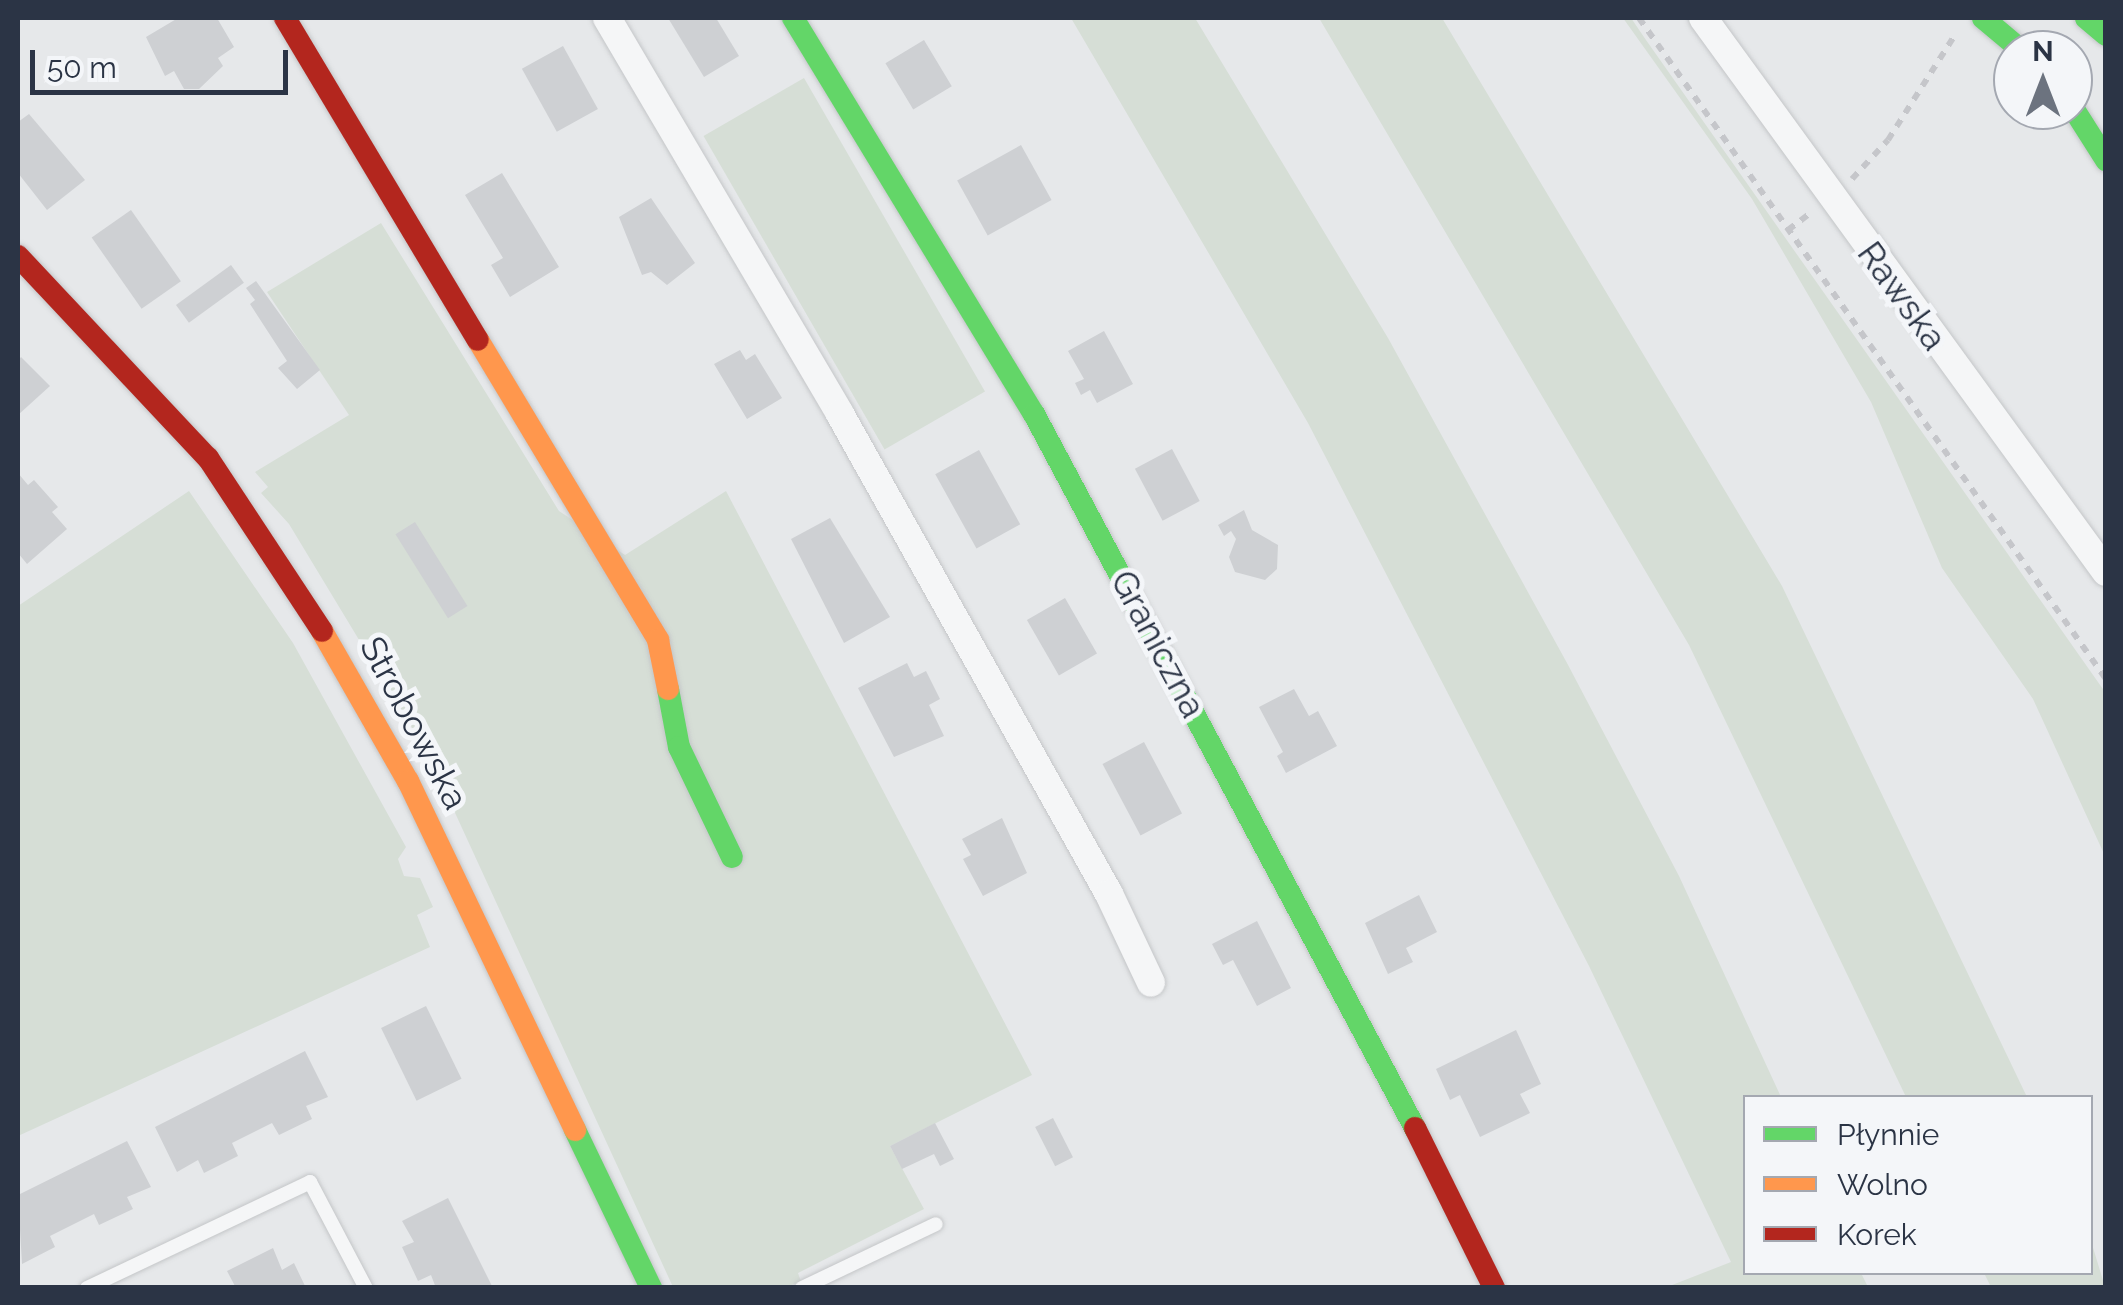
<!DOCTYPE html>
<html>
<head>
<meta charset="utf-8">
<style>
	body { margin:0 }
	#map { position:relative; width:2123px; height:1305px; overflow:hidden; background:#e6e8ea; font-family:Raleway,sans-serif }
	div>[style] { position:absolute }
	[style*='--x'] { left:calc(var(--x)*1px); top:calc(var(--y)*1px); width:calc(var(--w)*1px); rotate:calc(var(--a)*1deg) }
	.green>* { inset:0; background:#d6ded6; transform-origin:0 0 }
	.building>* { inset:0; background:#ced0d3; transform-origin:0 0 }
	.path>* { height:6px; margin-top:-3px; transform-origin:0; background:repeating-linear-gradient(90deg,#c5c6ca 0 8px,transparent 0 16px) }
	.roads { filter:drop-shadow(0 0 2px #c4c6c8) drop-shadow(0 0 2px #c4c6c8) }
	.lane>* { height:14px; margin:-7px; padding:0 7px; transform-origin:7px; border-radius:7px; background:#f5f6f7 }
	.street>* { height:28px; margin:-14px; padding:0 14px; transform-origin:14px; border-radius:14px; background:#f5f6f7 }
	.fast>* { height:22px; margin:-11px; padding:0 11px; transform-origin:11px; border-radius:11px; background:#63d668 }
	.slow>* { height:22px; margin:-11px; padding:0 11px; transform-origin:11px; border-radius:11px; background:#ff974d }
	.jam>* { height:22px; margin:-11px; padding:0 11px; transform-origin:11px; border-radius:11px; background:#b3261e }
	span { translate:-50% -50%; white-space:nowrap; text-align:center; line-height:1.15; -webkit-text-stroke:10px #f4f6f9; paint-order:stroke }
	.street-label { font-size:35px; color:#2b3445 }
	.frame { position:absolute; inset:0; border:20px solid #2b3445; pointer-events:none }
	.legend { position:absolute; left:1743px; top:1095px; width:350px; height:180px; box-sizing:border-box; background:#f4f6f9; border:2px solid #a4a8b1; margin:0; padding:12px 18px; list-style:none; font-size:30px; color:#2b3445 }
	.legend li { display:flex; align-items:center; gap:20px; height:50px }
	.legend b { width:50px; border:2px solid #a4a8b1 }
	.north { position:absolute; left:1993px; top:30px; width:100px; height:100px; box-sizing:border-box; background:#f4f6f9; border:2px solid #a4a8b1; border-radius:50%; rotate:0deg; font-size:28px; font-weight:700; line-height:40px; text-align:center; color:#2b3445 }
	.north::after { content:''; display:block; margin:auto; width:35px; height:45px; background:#6c737f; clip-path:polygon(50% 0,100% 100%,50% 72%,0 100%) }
	.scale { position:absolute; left:30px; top:50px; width:258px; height:45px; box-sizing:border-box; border:5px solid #2b3445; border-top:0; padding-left:12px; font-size:30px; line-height:35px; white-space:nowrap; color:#2b3445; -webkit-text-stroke:8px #f4f6f9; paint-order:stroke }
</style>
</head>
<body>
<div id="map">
	<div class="green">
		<i style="clip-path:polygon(1071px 18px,1195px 18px,1388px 338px,1567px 663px,1679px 876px,1781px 1097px,1746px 1098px,1746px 1272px,1861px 1273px,1868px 1287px,1667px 1287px,1731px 1262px,1589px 966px,1308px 423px)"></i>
		<i style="clip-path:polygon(1319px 18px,1442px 18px,1782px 586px,2027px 1097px,1906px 1097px,1689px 645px)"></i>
		<i style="clip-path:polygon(1623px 18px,1631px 18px,1646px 40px,2105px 692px,2105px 856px,2033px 699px,1942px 568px,1871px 402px,1752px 199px)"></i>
		<i style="left:804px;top:78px;width:362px;height:116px;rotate:60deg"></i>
		<i style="clip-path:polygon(381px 223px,559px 511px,625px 555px,726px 491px,1032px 1075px,890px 1146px,924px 1209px,798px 1273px,801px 1282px,785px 1287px,673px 1287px,428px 754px,289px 524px,261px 493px,268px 487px,255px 472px,349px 415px,267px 292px)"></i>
		<i style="clip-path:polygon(189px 491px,293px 643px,406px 847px,398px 859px,404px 876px,420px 878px,433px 907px,417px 915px,430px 947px,18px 1136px,18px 606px)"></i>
		<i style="clip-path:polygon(2091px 1241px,2105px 1287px,1991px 1287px,1984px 1273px,2090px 1272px)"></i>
	</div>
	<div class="building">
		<i style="clip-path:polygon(178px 18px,217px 18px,234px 47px,218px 58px,223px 66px,199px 89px,184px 89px,174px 71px,165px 76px,146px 37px)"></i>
		<i style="clip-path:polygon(668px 18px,716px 18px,739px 56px,704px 77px)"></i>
		<i style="left:924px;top:40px;width:54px;height:45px;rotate:59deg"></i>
		<i style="left:563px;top:46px;width:72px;height:47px;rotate:61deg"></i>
		<i style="clip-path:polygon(29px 114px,85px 180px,47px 210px,18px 173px,18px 122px)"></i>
		<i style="left:1021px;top:145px;width:63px;height:73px;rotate:61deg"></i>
		<i style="clip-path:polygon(502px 173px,559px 267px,510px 297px,491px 265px,503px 258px,465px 195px)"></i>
		<i style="clip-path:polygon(651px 198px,695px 263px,667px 285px,651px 272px,642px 275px,619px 217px)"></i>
		<i style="left:131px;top:210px;width:87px;height:48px;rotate:55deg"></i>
		<i style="left:231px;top:265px;width:22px;height:68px;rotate:54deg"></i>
		<i style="clip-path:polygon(256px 281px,320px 370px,297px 389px,278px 368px,287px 361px,250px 304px,255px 300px,246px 288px)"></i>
		<i style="clip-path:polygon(1104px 331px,1133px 384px,1097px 403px,1090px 390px,1081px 395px,1075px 383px,1084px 379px,1068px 351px)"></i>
		<i style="clip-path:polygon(740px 350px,746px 360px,755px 354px,782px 398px,747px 419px,714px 364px)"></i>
		<i style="clip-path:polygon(21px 357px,50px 386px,18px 415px,18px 361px)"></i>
		<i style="left:1172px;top:449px;width:59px;height:42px;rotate:62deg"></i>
		<i style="left:979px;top:450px;width:85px;height:50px;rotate:61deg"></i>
		<i style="clip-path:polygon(18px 473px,28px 485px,34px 480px,58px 507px,52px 512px,67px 529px,27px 564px,18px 553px)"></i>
		<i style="clip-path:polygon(1244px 510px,1252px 530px,1278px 545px,1277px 569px,1265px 580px,1235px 572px,1229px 557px,1236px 539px,1231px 531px,1224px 536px,1218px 525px)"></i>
		<i style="clip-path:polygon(830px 518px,890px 617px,844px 643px,791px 539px)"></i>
		<i style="left:415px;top:522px;width:99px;height:23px;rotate:58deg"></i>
		<i style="left:1065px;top:598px;width:64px;height:44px;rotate:60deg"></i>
		<i style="clip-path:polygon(907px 663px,914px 677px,926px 671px,940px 699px,929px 705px,944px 736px,894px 757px,858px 688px)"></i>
		<i style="clip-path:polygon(1294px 689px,1309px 716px,1318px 711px,1337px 746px,1286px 773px,1277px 756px,1283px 752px,1259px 707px)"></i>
		<i style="left:1144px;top:742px;width:81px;height:47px;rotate:62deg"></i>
		<i style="clip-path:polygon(1002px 818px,1027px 873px,983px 896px,963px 859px,971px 855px,962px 839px)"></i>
		<i style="clip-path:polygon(1419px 895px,1437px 932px,1406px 948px,1413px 962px,1388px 974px,1365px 923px)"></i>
		<i style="clip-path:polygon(1257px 921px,1291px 988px,1257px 1006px,1233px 960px,1223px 965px,1212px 944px)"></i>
		<i style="left:426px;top:1006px;width:81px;height:50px;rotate:64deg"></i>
		<i style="clip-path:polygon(1516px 1030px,1541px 1084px,1520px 1094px,1530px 1113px,1480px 1137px,1460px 1095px,1450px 1100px,1436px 1069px)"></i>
		<i style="clip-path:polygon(305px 1051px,328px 1097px,306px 1106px,312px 1119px,279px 1135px,272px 1123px,232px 1143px,238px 1156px,204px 1173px,198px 1160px,177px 1172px,155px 1127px)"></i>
		<i style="left:1053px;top:1118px;width:44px;height:20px;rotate:63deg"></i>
		<i style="clip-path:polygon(935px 1123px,954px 1159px,940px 1166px,934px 1154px,902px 1169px,890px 1146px)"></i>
		<i style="clip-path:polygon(127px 1141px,151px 1187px,127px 1197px,133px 1209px,99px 1225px,94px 1214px,50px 1236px,55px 1247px,22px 1264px,18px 1195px)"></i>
		<i style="clip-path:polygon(448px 1198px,493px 1288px,436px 1288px,431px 1275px,418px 1281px,402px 1247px,414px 1242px,402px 1221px)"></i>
		<i style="clip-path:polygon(273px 1248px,282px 1270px,294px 1263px,306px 1288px,236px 1288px,227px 1271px)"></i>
	</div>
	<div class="path">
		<i style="--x:1639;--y:18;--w:809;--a:54.76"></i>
		<i style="--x:1852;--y:179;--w:53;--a:-47.3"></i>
		<i style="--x:1888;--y:140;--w:125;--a:-57.5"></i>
		<i style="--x:1788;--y:230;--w:30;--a:-37"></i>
	</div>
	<div class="roads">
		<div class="lane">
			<i style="--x:87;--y:1288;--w:247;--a:-25.4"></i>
			<i style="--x:310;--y:1182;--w:120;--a:62.2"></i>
			<i style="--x:802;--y:1288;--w:148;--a:-25.5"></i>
		</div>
		<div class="street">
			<i style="--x:607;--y:18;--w:459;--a:59.5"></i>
			<i style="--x:840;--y:414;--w:550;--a:60.73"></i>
			<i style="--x:1109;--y:894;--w:98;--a:64.7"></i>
			<i style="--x:1703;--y:18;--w:685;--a:53.97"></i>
		</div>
		<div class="fast">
			<i style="--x:793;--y:18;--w:464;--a:58.7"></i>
			<i style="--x:1034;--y:414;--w:809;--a:61.92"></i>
			<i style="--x:1983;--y:18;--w:50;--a:40.1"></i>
			<i style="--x:2086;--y:18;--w:26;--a:40"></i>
			<i style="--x:2073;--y:108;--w:62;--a:57.6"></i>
			<i style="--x:668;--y:689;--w:59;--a:79.3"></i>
			<i style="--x:679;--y:747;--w:122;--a:64.3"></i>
			<i style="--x:575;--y:1130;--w:175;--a:64.3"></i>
		</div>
		<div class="slow">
			<i style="--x:478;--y:340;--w:350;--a:59"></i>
			<i style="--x:658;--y:640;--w:50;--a:78.5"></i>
			<i style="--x:322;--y:631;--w:173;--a:60.2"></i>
			<i style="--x:408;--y:781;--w:387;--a:64.4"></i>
		</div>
		<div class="jam">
			<i style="--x:285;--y:18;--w:375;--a:59.1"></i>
			<i style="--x:18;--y:256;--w:277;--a:46.8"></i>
			<i style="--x:208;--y:458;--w:207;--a:56.6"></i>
			<i style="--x:1415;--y:1128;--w:178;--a:63.7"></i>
		</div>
	</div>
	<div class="street-label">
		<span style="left:1902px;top:296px;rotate:54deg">Rawska</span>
		<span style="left:1158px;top:644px;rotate:62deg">Graniczna</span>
		<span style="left:414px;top:723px;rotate:62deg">Strobowska</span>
	</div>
	<div class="frame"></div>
	<ul class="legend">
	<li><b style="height:12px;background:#63d668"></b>Płynnie</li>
	<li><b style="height:12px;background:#ff974d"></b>Wolno</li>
	<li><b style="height:12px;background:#b3261e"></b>Korek</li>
	</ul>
	<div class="north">N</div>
	<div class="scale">50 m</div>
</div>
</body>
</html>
